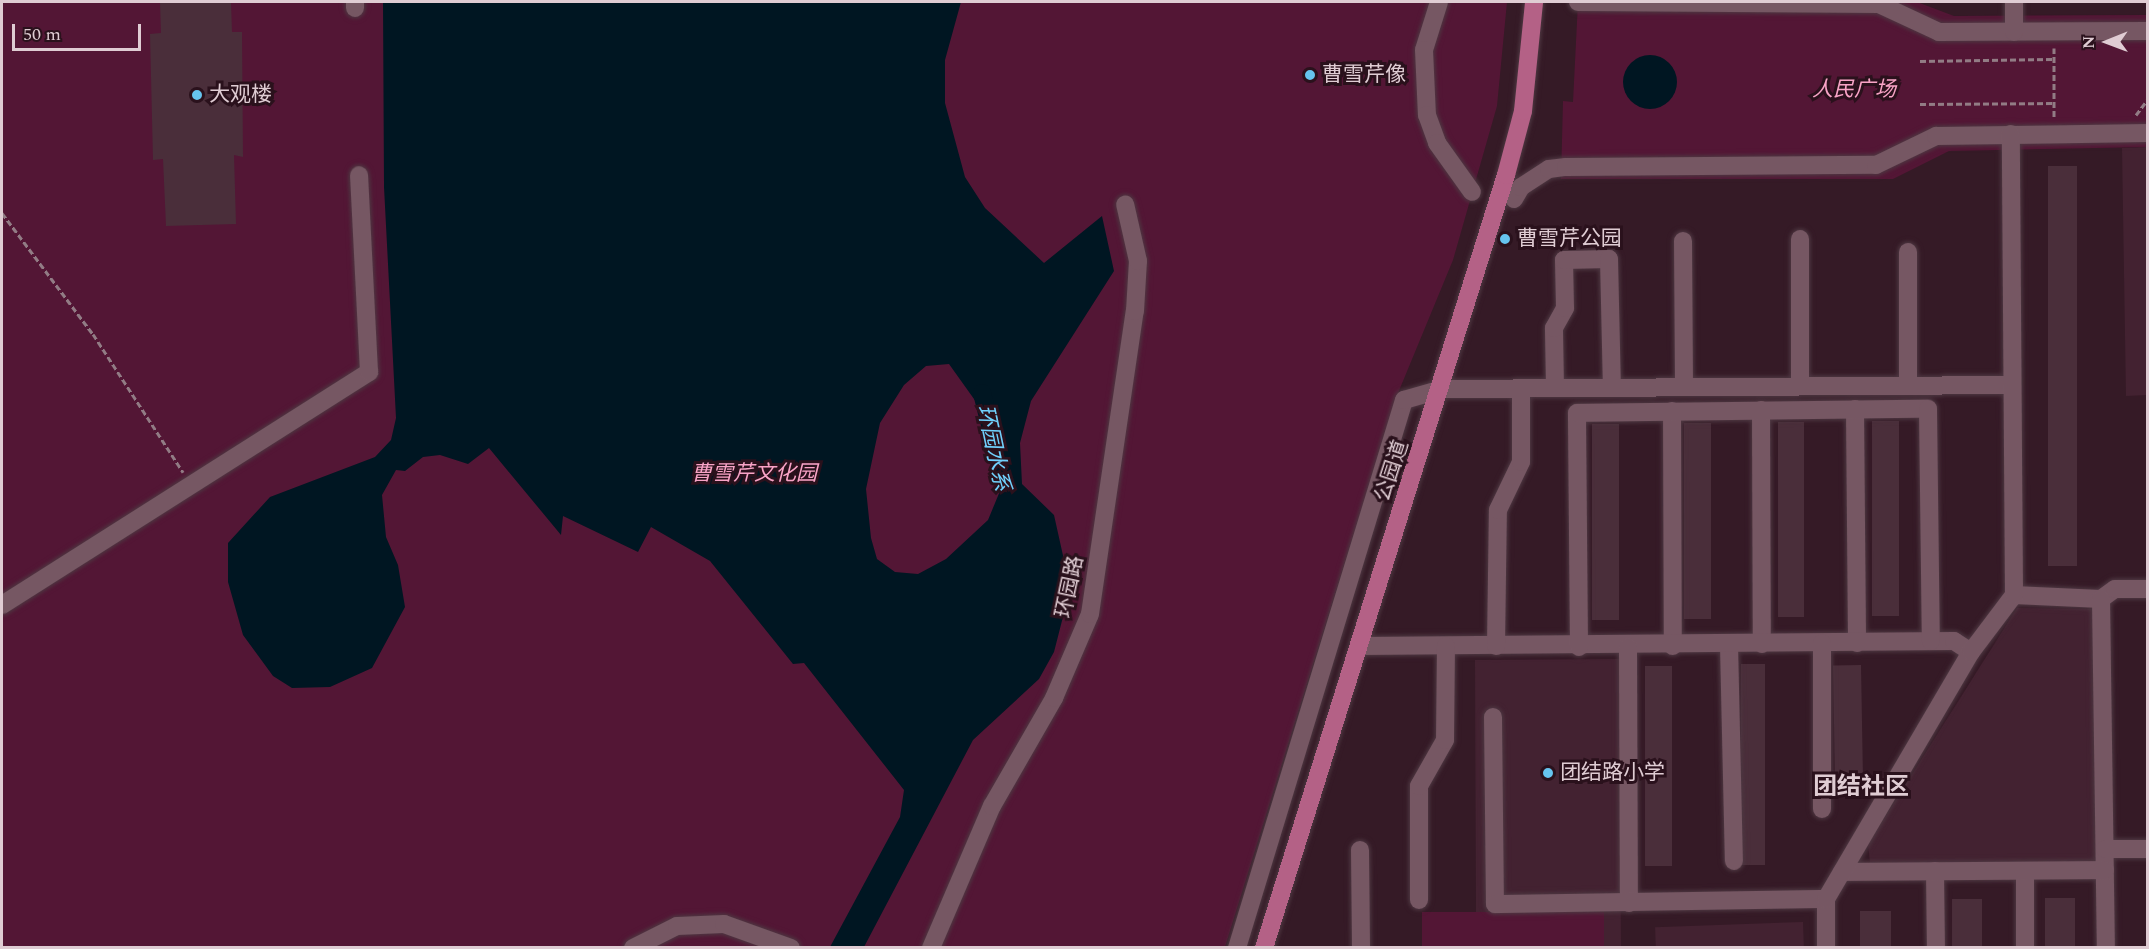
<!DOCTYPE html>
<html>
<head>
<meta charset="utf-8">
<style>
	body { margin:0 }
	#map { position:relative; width:2149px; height:949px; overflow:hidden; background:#351a26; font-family:Spectral,"Noto Sans SC",serif }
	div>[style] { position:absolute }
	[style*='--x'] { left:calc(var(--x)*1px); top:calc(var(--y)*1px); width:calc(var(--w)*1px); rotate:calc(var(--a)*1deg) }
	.built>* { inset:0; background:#432231; transform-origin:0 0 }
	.green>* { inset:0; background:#531635; transform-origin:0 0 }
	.water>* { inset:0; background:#001622 }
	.round { border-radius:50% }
	.canal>* { height:18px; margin:-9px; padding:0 9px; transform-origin:9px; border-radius:9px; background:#001622 }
	.building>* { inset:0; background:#4a2e3a; transform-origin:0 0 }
	.path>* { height:3px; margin-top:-1.5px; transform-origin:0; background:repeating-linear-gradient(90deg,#927c85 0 6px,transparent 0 9px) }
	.roads { filter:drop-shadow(0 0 2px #4e3842) drop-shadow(0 0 2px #4e3842) }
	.minor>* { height:18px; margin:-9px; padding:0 9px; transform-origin:9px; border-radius:9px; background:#765763 }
	.major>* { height:18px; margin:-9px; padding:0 9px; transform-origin:9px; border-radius:9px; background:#b46186 }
	.dots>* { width:16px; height:16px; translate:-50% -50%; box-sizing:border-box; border:3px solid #2a111c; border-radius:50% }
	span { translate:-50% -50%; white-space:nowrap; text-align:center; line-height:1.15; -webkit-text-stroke:6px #2a111c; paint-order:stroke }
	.poi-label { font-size:21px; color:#dfccd3 }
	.left { translate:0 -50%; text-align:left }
	.park-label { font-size:21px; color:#f8a3c6; font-style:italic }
	.street-label { font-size:21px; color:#dfccd3 }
	.water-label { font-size:22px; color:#70d0fb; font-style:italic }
	.quarter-label { font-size:24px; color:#dfccd3; font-weight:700 }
	.frame { position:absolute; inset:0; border:3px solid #dfccd3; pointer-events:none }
	.north { position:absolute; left:2077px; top:12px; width:60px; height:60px; -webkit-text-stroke:4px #2a111c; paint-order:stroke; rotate:269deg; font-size:16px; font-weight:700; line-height:24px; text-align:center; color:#dfccd3 }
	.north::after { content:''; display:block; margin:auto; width:21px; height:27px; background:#dfccd3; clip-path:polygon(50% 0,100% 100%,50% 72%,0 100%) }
	.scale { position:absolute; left:12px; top:24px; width:129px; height:27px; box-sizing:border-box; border:3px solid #dfccd3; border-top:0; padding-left:8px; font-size:18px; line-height:21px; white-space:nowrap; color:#dfccd3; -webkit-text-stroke:4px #2a111c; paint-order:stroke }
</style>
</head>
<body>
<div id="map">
	<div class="built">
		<i style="clip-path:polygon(2147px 147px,2147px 395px,2126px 396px,2122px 148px)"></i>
		<i style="clip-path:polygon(2017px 608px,2095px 609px,2096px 859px,2088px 867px,1870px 863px,1868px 844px)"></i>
		<i style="clip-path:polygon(1619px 659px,1621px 947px,1422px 947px,1422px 912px,1476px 912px,1475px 660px)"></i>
		<i style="left:1803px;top:922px;width:25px;height:148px;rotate:88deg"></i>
	</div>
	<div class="green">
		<i style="clip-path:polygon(2px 2px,1507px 2px,1497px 106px,1453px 260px,1396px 398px,1225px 947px,2px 948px)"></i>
		<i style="clip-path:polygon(1578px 2px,1917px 2px,1954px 16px,2147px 15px,2147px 147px,1949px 151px,1893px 179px,1561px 179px,1563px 101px,1573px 102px)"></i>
		<i style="left:1422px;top:912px;width:182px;height:35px"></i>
	</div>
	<div class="water">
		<i style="clip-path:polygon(evenodd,383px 2px,961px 2px,945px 60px,945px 103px,965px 177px,985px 208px,1044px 263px,1102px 216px,1114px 271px,1031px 401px,1020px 443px,1022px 484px,1054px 515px,1066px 569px,1065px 609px,1054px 652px,1039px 679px,973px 740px,864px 947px,830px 947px,900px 817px,904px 790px,804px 663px,793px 664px,710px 561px,651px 527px,638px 552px,563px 516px,561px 535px,489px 448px,468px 464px,440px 455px,423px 457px,405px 471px,396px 470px,382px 495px,386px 537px,398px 565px,405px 607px,372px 668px,330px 687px,292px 688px,273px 676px,243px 635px,228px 582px,228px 543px,270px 497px,375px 457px,391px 440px,396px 418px,384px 187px,383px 2px,949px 364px,989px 420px,1000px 491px,988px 520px,946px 559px,918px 574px,895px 572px,877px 559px,871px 538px,866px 489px,880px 423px,904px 385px,926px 366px,949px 364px)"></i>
		<i class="round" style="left:1623px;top:55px;width:54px;height:54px"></i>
	</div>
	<div class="canal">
		<i style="--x:982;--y:393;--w:87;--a:76"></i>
	</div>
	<div class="building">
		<i style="clip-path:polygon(160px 2px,231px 2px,232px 32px,242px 32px,243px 157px,234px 155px,236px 224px,166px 226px,163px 159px,153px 160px,150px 34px,161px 33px)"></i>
		<i style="left:2048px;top:166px;width:29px;height:400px"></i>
		<i style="left:1872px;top:421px;width:27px;height:195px"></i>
		<i style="left:1778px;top:422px;width:26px;height:195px"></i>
		<i style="left:1684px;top:423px;width:27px;height:196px"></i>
		<i style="left:1592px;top:424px;width:27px;height:196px"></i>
		<i style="left:1741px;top:664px;width:24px;height:201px"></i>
		<i style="left:1861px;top:665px;width:123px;height:28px;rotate:89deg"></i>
		<i style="left:1645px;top:666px;width:27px;height:200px"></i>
		<i style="left:2075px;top:898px;width:50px;height:30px;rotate:90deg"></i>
		<i style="left:1952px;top:899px;width:30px;height:49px"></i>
		<i style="left:1860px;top:911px;width:31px;height:37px"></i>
	</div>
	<div class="path">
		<i style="--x:2054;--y:48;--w:69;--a:90"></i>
		<i style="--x:1920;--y:61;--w:134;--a:-0.9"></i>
		<i style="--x:1920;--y:104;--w:134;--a:-0.4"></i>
		<i style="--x:2136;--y:115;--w:20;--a:-53"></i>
		<i style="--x:2;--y:213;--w:151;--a:53.1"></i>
		<i style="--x:93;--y:334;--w:165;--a:56.9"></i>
	</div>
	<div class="roads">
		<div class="minor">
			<i style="--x:355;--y:2;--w:6;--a:90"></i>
			<i style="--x:1439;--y:2;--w:50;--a:107.4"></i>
			<i style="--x:1424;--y:50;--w:65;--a:87.4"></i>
			<i style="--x:1427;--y:115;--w:30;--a:70"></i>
			<i style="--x:1437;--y:143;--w:60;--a:54.5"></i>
			<i style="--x:1578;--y:2;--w:301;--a:0.4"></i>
			<i style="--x:1879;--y:4;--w:66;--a:25"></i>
			<i style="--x:1939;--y:32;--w:209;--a:-0.3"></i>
			<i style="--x:2014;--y:2;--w:30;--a:90"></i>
			<i style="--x:1514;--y:199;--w:14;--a:-60"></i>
			<i style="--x:1521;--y:187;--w:33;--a:-33"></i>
			<i style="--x:1549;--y:169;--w:17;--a:-7"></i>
			<i style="--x:1566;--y:167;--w:310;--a:-0.4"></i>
			<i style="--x:1876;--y:165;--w:67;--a:-25.8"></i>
			<i style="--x:1936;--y:136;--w:212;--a:-0.8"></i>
			<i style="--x:1800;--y:239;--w:147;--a:90"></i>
			<i style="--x:1683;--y:241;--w:146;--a:89.6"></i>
			<i style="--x:1908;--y:252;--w:134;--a:90"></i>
			<i style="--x:1555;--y:388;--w:60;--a:-91"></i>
			<i style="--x:1554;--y:328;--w:23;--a:-61"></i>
			<i style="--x:1565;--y:308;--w:48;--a:-91.2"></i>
			<i style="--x:1564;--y:260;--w:45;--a:-1.3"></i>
			<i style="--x:1609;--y:259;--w:128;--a:88.7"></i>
			<i style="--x:1855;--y:409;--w:234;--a:89.5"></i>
			<i style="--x:1761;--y:410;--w:234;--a:89.8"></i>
			<i style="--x:1672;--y:411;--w:235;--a:89.8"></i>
			<i style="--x:2014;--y:595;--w:87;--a:2.6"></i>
			<i style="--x:2101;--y:599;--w:17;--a:-36"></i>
			<i style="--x:2115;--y:589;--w:33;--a:0"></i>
			<i style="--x:2101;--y:599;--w:349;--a:89.2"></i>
			<i style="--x:2;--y:605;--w:435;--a:-32.4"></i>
			<i style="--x:369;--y:372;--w:197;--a:-92.9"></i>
			<i style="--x:1729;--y:645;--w:216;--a:88.7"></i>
			<i style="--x:1360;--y:646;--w:594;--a:-0.48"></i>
			<i style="--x:1954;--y:641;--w:20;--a:33"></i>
			<i style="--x:1496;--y:646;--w:136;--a:-89.2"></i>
			<i style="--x:1498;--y:510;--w:53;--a:-64.4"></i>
			<i style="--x:1521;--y:462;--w:74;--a:-90"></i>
			<i style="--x:1579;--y:647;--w:234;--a:-90.5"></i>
			<i style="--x:1577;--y:413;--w:351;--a:-0.7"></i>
			<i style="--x:1928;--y:409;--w:232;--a:89.3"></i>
			<i style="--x:1628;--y:647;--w:256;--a:89.8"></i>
			<i style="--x:1493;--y:717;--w:187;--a:89.4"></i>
			<i style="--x:1495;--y:904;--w:331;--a:-0.9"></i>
			<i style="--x:1822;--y:809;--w:166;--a:-90"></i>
			<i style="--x:2105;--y:849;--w:43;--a:0"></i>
			<i style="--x:1360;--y:850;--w:98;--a:89.4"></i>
			<i style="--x:1935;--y:871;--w:77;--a:89.3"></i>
			<i style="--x:2025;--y:871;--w:77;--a:90"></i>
			<i style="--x:1842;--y:872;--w:263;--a:-0.4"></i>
			<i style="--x:1419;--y:900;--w:114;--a:-90"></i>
			<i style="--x:1419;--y:786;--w:53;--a:-60.5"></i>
			<i style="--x:1445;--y:740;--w:94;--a:-89.4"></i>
			<i style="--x:633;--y:948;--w:49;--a:-26.6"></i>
			<i style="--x:677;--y:926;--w:47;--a:-2.4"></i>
			<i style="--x:724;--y:924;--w:71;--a:19.7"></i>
			<i style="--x:931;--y:948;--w:155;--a:-66.8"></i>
			<i style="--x:992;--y:806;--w:125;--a:-60.1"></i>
			<i style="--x:1054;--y:698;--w:91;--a:-66.8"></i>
			<i style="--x:1090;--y:614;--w:306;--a:-81.6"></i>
			<i style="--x:1135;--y:311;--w:50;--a:-86.6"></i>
			<i style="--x:1138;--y:261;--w:58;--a:-102.8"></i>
			<i style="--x:1237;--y:948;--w:573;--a:-73.05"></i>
			<i style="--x:1404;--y:400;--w:40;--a:-16"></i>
			<i style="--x:1442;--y:389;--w:570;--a:-0.4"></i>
			<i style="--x:1826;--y:948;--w:49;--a:-90"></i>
			<i style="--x:1826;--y:899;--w:286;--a:-59.6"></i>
			<i style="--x:1971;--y:652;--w:71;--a:-53"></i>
			<i style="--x:2014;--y:595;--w:461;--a:-90.4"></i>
		</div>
		<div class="major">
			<i style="--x:1264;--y:948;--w:810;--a:-72.62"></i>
			<i style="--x:1506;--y:175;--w:66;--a:-75.1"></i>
			<i style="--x:1523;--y:111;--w:110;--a:-84.2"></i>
		</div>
	</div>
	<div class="dots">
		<i style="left:1310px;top:75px;background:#66c4ef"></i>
		<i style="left:197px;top:95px;background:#66c4ef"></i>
		<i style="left:1505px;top:239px;background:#66c4ef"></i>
		<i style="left:1548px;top:773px;background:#66c4ef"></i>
	</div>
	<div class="poi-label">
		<span class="left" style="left:1322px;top:75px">曹雪芹像</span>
		<span class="left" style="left:209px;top:95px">大观楼</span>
		<span class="left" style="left:1517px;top:239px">曹雪芹公园</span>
		<span class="left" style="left:1560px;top:773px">团结路小学</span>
	</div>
	<div class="park-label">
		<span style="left:1854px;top:90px">人民广场</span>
		<span style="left:754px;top:474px">曹雪芹文化园</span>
	</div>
	<div class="street-label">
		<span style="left:1392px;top:471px;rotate:-72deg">公园道</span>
		<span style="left:1070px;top:587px;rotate:-78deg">环园路</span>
	</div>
	<div class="water-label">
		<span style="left:993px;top:448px;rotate:78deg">环园水系</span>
	</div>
	<div class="quarter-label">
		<span style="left:1861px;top:788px">团结社区</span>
	</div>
	<div class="frame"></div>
	<div class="north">N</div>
	<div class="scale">50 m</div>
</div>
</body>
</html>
